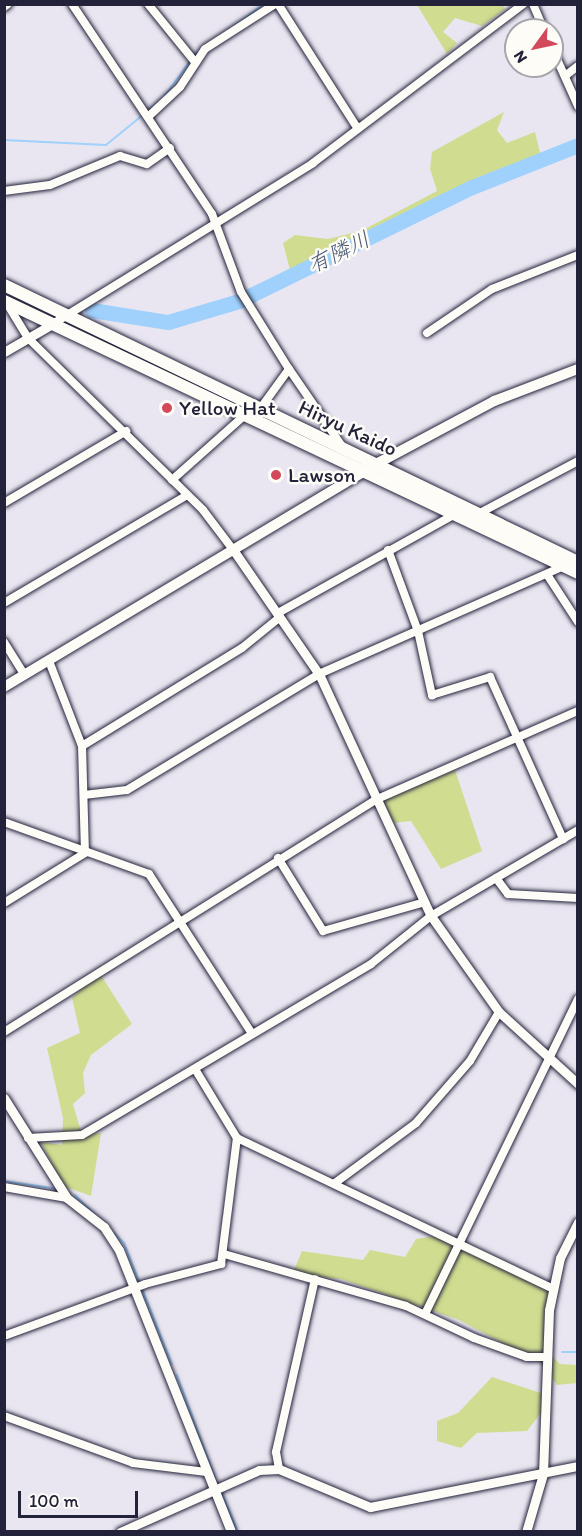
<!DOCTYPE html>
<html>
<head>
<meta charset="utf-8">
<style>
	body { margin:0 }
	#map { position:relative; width:582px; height:1536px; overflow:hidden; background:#eae6f1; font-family:Itim,"Klee One",sans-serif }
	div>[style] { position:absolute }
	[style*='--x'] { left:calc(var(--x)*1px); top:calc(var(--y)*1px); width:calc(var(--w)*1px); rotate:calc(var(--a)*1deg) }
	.green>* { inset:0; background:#d0dd90 }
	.stream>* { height:2px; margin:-1px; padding:0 1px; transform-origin:1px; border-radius:1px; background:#9fd1fc }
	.river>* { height:15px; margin:-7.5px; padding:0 7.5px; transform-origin:7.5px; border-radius:7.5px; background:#9fd1fc }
	.roads { filter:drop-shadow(0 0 2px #22223b) drop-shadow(0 0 2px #22223b) }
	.minor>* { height:8px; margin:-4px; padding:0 4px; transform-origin:4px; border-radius:4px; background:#fdfcf7 }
	.tertiary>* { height:9px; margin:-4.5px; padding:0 4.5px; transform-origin:4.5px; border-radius:4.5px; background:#fdfcf7 }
	.secondary>* { height:10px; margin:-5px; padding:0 5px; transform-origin:5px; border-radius:5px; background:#fdfcf7 }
	.trunk>* { height:12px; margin:-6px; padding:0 6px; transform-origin:6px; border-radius:6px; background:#fdfcf7 }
	.dots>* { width:16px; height:16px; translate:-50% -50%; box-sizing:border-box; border:3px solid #fdfcf7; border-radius:50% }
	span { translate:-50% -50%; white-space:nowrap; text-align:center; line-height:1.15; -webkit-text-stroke:5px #fdfcf7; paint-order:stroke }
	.poi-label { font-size:21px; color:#22223b }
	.left { translate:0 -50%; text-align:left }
	.street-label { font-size:21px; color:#22223b }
	.water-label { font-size:22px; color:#485775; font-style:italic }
	.frame { position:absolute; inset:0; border:6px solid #22223b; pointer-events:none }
	.north { position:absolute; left:504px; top:18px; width:60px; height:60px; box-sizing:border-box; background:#fdfcf7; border:2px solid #a5a5ac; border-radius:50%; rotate:237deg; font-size:16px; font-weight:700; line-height:24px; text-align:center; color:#22223b }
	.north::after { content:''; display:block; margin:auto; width:21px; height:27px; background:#d1495b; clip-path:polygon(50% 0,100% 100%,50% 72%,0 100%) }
	.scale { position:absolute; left:18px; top:1491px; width:120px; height:27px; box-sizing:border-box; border:3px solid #22223b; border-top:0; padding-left:8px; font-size:18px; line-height:21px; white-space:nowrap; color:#22223b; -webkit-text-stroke:4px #fdfcf7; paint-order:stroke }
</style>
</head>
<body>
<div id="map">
	<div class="green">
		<i style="clip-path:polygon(502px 4px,505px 9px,482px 26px,455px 18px,443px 32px,457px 43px,447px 54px,417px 5px)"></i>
		<i style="clip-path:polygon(504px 112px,497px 130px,507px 143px,535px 132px,540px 153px,290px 270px,283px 243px,295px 235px,328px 239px,361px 231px,437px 191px,430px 169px,432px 152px)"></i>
		<i style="clip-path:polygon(455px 770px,482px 851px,441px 869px,411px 821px,393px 823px,383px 800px)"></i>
		<i style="clip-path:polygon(99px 972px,132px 1024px,91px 1055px,83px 1073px,85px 1093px,73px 1104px,82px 1135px,101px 1133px,91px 1196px,63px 1186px,41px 1142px,62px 1145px,63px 1118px,47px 1048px,80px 1033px,72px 998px)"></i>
		<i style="clip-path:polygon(442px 1235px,549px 1286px,544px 1348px,560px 1364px,577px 1365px,577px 1383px,557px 1385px,540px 1363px,459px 1320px,341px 1279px,306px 1276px,294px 1270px,302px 1251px,363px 1260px,370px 1250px,405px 1257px,416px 1239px)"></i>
		<i style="clip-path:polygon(492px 1377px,541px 1393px,547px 1405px,527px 1431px,477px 1433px,461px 1448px,437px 1441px,437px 1421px,458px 1413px)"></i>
	</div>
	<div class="stream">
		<i style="--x:193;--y:56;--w:88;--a:-36.2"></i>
		<i style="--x:164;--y:97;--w:44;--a:-54.2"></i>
		<i style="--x:4;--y:140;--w:102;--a:2.8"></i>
		<i style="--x:106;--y:145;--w:70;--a:-39.2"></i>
		<i style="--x:4;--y:1181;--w:49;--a:8.1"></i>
		<i style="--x:75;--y:1195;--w:69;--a:44.4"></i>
		<i style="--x:124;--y:1243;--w:130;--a:68.4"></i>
		<i style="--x:562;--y:1352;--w:16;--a:0"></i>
		<i style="--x:177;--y:1375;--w:110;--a:69.7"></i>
		<i style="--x:222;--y:1493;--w:42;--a:67.7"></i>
	</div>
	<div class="river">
		<i style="--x:92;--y:310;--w:77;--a:9"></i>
		<i style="--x:168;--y:322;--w:74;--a:-16.5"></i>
		<i style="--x:239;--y:301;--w:259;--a:-26.1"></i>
		<i style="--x:472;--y:187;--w:114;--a:-21.6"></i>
	</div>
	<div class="roads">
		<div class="minor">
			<i style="--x:72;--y:4;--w:252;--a:56.3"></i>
			<i style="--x:212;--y:214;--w:83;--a:69.6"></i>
			<i style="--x:241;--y:292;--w:91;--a:58.1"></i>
			<i style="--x:289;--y:369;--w:49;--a:125.9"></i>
			<i style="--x:148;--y:4;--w:75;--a:51"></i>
			<i style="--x:278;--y:4;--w:148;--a:57.4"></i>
			<i style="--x:533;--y:4;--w:28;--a:67"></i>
			<i style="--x:4;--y:7;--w:5;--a:-37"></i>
			<i style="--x:552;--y:48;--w:64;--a:65.9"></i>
			<i style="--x:565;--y:76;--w:16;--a:-38"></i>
			<i style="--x:149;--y:116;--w:42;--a:-43.1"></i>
			<i style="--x:180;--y:87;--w:45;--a:-56.7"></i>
			<i style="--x:205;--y:49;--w:83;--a:-32.7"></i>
			<i style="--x:4;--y:191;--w:46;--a:-7.4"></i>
			<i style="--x:50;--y:185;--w:76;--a:-22.5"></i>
			<i style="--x:120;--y:156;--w:28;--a:17"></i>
			<i style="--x:147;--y:164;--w:28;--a:-35"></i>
			<i style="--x:6;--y:302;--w:42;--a:58.6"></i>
			<i style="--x:28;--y:338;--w:245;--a:44.5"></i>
			<i style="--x:203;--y:510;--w:51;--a:52.9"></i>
			<i style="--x:56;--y:322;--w:302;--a:-31.7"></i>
			<i style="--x:313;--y:163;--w:263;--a:-37.1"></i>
			<i style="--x:427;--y:333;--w:78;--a:-34.1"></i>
			<i style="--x:492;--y:289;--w:92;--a:-21.6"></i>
			<i style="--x:289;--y:369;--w:93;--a:55.5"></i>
			<i style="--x:172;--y:480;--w:98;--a:-41.7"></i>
			<i style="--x:4;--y:503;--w:142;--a:-30.5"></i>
			<i style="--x:478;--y:514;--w:113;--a:-27.9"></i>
			<i style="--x:388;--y:550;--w:86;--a:69.7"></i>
			<i style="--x:418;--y:631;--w:66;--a:77.7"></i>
			<i style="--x:432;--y:695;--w:61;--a:-17.2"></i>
			<i style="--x:490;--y:677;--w:178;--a:65.7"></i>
			<i style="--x:548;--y:576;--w:55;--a:56.9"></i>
			<i style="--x:4;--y:603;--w:212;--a:-30.5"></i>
			<i style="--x:278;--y:613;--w:201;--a:-29.2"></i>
			<i style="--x:4;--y:642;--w:39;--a:58"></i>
			<i style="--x:49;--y:661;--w:91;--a:68.8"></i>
			<i style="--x:82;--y:746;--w:107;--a:88.4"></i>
			<i style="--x:82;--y:746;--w:188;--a:-31.5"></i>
			<i style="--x:242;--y:648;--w:49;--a:-39.2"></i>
			<i style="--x:84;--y:795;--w:43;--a:-6.6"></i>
			<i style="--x:127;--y:790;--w:224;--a:-31.1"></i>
			<i style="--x:319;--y:674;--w:268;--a:-23.8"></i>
			<i style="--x:4;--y:822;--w:154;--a:19.7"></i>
			<i style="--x:149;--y:874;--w:190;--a:57.2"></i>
			<i style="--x:278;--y:858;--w:86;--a:58.3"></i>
			<i style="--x:323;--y:931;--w:103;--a:-15.8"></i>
			<i style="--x:496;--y:878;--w:20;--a:53"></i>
			<i style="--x:508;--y:894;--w:70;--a:3.3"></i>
			<i style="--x:4;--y:903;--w:95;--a:-31.7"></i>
			<i style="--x:4;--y:1032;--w:438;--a:-32"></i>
			<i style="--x:375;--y:800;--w:222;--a:-23.7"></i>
			<i style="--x:195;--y:1069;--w:81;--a:58.7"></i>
			<i style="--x:237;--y:1138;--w:351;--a:25.5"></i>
			<i style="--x:28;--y:1138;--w:54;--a:-3.2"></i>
			<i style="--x:82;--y:1135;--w:336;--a:-30.6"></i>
			<i style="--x:371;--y:964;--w:77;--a:-38.7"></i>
			<i style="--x:431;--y:916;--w:170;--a:-30.3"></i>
			<i style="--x:335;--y:1183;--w:101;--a:-36.5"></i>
			<i style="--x:416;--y:1123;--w:82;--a:-48.9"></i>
			<i style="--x:470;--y:1061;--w:57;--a:-59.4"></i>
			<i style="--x:4;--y:1187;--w:64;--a:9.9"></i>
			<i style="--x:224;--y:1254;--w:189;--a:15.9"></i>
			<i style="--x:406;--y:1306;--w:75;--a:25.2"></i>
			<i style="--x:474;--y:1338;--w:56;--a:19.7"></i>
			<i style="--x:527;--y:1357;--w:21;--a:0"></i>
			<i style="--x:425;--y:1314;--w:350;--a:-64.1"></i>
			<i style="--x:4;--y:1336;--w:150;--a:-20.2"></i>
			<i style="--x:145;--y:1284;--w:79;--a:-14.7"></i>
			<i style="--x:221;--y:1264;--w:127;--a:-82.8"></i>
			<i style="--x:4;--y:1416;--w:137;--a:20"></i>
			<i style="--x:133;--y:1463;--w:74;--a:7"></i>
			<i style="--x:279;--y:1469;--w:17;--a:-100"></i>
			<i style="--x:276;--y:1452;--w:177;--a:-77.3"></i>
		</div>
		<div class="tertiary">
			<i style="--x:4;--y:352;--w:58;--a:-30.1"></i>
			<i style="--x:234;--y:551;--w:150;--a:55.4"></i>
			<i style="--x:319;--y:674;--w:267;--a:65.2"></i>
			<i style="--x:431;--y:916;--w:118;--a:54.7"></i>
			<i style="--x:499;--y:1012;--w:107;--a:42.3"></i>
			<i style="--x:4;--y:1098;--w:118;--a:57.8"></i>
			<i style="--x:67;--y:1198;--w:47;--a:38.1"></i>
			<i style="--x:104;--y:1227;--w:27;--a:57"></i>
			<i style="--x:119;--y:1250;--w:303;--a:68.3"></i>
			<i style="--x:120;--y:1532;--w:152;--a:-24"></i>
			<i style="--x:259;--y:1470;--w:20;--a:-3"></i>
			<i style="--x:279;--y:1469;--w:99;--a:22.7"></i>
			<i style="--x:370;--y:1507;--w:212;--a:-11.2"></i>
			<i style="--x:526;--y:1532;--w:60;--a:-73.7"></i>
			<i style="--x:543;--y:1474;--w:164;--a:-87.9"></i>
			<i style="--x:549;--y:1310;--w:53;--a:-78.1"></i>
			<i style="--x:560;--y:1258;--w:40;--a:-63.4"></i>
		</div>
		<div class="secondary">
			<i style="--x:4;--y:687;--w:436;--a:-30.9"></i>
			<i style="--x:378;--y:463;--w:132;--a:-28.1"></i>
			<i style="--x:494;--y:401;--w:90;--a:-20.9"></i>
		</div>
		<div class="trunk">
			<i style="--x:4;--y:285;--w:637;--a:25.76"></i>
			<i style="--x:4;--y:301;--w:635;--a:25.35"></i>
		</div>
	</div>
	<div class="dots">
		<i style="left:167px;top:408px;background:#d1495b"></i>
		<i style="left:276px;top:475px;background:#d1495b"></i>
	</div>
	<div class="poi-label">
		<span class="left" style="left:179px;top:408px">Yellow Hat</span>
		<span class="left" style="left:288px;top:475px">Lawson</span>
	</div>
	<div class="street-label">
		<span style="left:348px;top:428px;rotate:25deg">Hiryu Kaido</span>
	</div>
	<div class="water-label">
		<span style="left:339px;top:252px;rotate:-26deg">有隣川</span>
	</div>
	<div class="frame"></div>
	<div class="north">N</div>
	<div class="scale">100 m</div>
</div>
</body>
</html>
